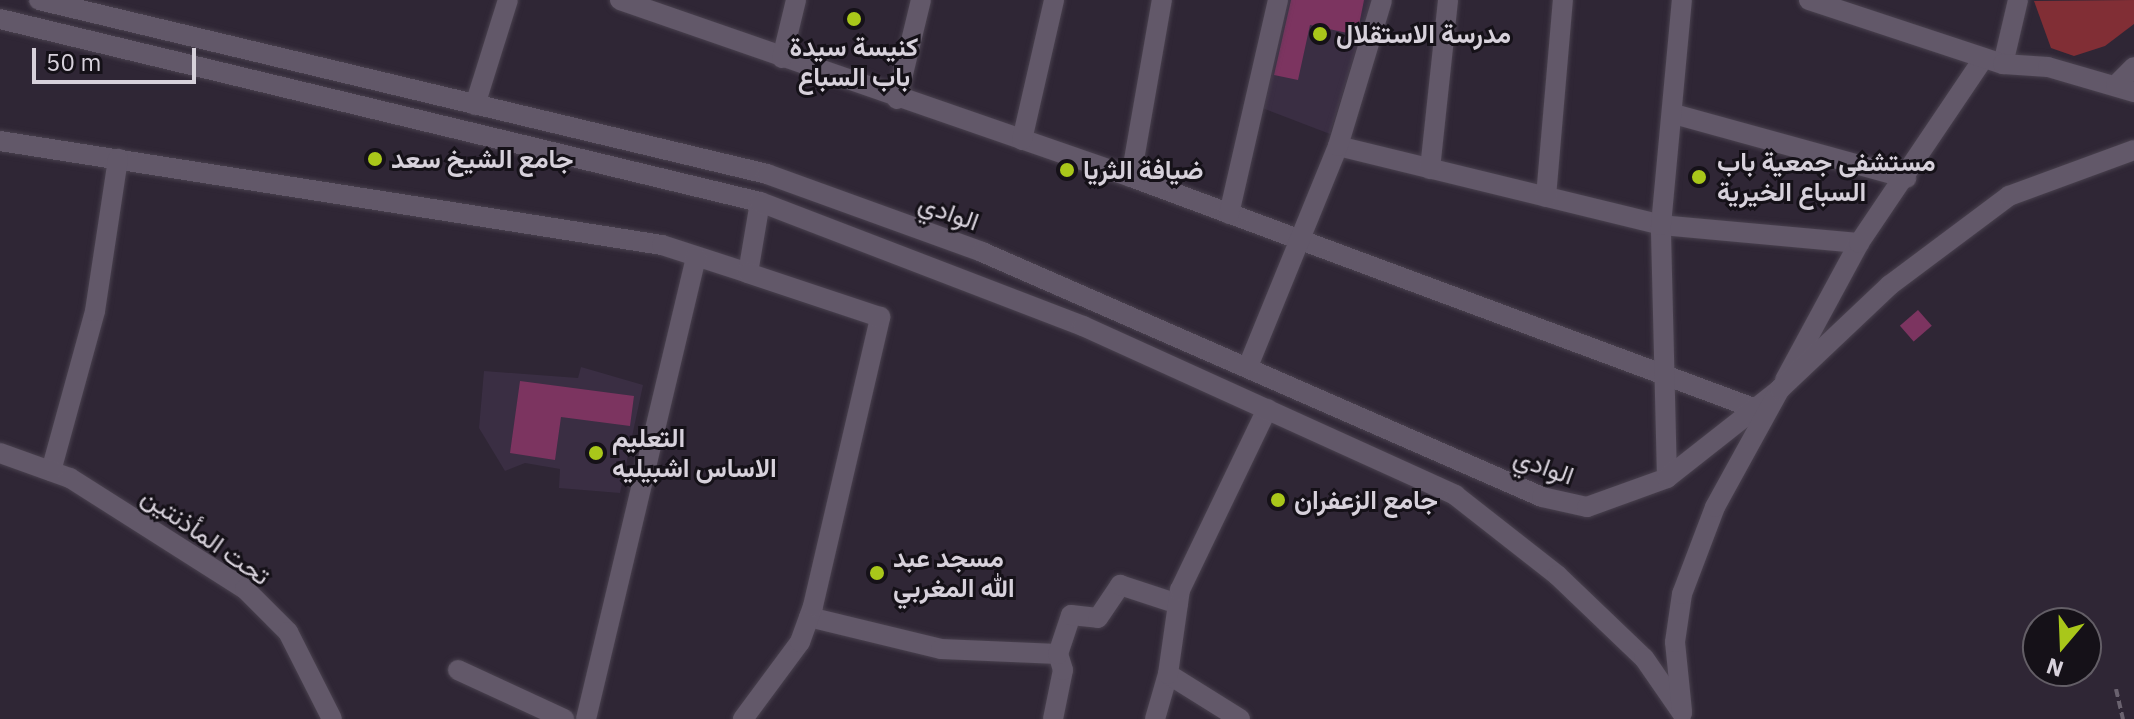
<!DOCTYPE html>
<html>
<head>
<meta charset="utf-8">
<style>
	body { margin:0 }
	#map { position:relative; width:2134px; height:719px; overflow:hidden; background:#2f2635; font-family:"IBM Plex Sans",Vazirmatn,sans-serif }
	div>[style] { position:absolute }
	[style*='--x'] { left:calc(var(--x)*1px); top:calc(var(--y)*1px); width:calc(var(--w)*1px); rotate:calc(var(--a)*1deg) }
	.built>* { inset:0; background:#3a2e43 }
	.green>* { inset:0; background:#812e35 }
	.building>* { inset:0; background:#7c3460; transform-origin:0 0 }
	.path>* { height:4px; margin-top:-2px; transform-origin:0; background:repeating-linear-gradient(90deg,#6a626f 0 8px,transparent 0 12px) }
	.roads { filter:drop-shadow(0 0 2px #49414e) drop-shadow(0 0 2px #49414e) }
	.minor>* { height:20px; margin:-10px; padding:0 10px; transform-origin:10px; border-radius:10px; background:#625869 }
	.tertiary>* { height:20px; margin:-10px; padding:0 10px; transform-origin:10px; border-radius:10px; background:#625869 }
	.secondary>* { height:20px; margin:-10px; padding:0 10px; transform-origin:10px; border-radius:10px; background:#625869 }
	.dots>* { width:22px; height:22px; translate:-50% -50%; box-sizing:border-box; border:4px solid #151118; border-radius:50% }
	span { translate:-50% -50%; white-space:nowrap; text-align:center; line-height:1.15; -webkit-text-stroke:6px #151118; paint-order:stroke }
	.poi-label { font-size:26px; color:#d7d1db; font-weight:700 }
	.left { translate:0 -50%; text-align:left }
	.street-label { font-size:26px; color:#d7d1db }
	.north { position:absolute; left:2022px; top:607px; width:80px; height:80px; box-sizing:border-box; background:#151118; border:2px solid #635e66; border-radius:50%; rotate:199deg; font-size:22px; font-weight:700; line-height:32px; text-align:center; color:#d7d1db }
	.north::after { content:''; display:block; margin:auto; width:28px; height:36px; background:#a9c71a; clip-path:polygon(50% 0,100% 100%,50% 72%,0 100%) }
	.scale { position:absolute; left:32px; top:48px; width:164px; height:36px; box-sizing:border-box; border:4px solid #d7d1db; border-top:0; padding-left:10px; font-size:24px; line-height:28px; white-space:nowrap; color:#d7d1db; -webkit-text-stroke:6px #151118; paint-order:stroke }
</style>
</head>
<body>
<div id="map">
	<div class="built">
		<i style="clip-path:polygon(1287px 0,1372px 0,1330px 134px,1262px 108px)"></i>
		<i style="clip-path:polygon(581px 367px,643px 385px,620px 493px,559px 488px,560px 469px,525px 463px,505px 471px,479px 428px,484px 371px,578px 378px)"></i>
	</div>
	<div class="green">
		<i style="clip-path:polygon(2134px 0,2134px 24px,2105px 46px,2074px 56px,2051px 48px,2034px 1px)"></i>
	</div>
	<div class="building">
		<i style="clip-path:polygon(1291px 0,1364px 0,1357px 35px,1310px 25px,1298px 80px,1274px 75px)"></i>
		<i style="left:1918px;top:310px;width:21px;height:24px;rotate:49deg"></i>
		<i style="clip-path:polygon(520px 381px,634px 396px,630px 426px,561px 417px,555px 460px,510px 453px)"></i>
	</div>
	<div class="path">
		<i style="--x:2116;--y:689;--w:31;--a:77"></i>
	</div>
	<div class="roads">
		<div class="minor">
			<i style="--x:620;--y:0;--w:541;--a:19.11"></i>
			<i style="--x:1131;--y:177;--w:670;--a:20.36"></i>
			<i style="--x:782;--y:58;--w:60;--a:-76.4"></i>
			<i style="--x:2003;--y:64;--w:66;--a:-76.8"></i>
			<i style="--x:897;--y:99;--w:102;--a:-76.4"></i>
			<i style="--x:475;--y:105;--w:110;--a:-72.6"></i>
			<i style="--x:1674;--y:114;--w:241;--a:15.4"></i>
			<i style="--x:1022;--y:140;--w:144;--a:-77.1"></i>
			<i style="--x:0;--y:141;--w:670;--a:8.93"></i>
			<i style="--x:662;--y:245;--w:90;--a:18"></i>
			<i style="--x:748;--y:273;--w:72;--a:-80.4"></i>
			<i style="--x:1338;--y:146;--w:333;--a:13.7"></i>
			<i style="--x:1661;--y:225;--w:199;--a:5.2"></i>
			<i style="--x:1430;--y:169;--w:170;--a:-83.9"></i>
			<i style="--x:1131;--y:177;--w:180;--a:-80.1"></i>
			<i style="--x:1546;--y:197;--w:198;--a:-85.1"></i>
			<i style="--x:1229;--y:214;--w:220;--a:-77.1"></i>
			<i style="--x:1249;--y:364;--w:235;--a:-67.8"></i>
			<i style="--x:1338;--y:146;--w:152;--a:-73.2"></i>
			<i style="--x:1785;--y:380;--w:156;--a:-61.6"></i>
			<i style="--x:1859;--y:243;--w:223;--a:-56"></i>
			<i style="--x:51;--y:471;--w:166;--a:-74.6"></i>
			<i style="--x:95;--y:311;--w:154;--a:-81.4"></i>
			<i style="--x:1667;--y:478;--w:253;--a:-91.4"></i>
			<i style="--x:1661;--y:225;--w:226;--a:-84.7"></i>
			<i style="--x:809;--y:617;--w:136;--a:13.6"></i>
			<i style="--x:941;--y:649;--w:117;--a:2.4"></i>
			<i style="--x:458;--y:670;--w:117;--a:24.8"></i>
			<i style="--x:586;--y:719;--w:475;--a:-76.6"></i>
			<i style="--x:743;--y:719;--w:96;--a:-53.5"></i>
			<i style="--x:800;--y:642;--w:38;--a:-70"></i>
			<i style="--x:813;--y:606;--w:297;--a:-76.9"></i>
			<i style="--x:880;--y:317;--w:139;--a:-161.6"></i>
			<i style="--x:1053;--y:719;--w:50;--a:-78.5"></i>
			<i style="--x:1063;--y:670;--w:17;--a:-107"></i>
			<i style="--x:1058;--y:654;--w:41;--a:-71.6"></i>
			<i style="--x:1071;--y:615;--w:27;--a:6"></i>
			<i style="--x:1098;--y:618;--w:40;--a:-56"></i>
			<i style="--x:1120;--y:585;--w:61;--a:18.1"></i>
			<i style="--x:1155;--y:719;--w:47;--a:-73.9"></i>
			<i style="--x:1240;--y:719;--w:85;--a:-148"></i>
			<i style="--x:1168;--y:674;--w:85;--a:-81.9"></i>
			<i style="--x:1180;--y:590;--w:201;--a:-64.3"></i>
		</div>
		<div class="tertiary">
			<i style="--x:0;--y:453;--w:74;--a:19.7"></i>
			<i style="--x:70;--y:478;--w:207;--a:32.4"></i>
			<i style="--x:245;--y:589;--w:61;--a:45"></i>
			<i style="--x:288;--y:632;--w:97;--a:63.2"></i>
		</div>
		<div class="secondary">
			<i style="--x:39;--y:0;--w:749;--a:13.44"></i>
			<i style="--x:767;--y:174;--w:229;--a:19.9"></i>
			<i style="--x:982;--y:252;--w:611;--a:23.63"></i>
			<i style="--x:1542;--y:497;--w:46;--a:12.5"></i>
			<i style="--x:1587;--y:507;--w:85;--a:-19.9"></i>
			<i style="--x:1667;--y:478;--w:144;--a:-38.2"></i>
			<i style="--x:1809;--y:0;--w:204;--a:18.3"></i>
			<i style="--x:2003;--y:64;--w:45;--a:3.8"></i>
			<i style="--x:2048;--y:67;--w:90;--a:16.2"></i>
			<i style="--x:0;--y:19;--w:782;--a:13.54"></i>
			<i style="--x:760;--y:202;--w:346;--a:21"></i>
			<i style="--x:1083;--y:326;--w:409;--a:24.4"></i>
			<i style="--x:1455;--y:495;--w:130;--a:38.1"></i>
			<i style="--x:1557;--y:575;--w:120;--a:43.7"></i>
			<i style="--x:1644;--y:658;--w:67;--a:55.4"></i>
			<i style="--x:2116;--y:85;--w:25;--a:-45"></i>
			<i style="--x:1682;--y:711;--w:69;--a:-95.8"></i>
			<i style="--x:1675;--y:642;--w:49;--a:-81.7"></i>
			<i style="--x:1682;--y:594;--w:93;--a:-69.2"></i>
			<i style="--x:1715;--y:507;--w:135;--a:-61.2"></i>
			<i style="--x:1780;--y:389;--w:151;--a:-43.4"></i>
			<i style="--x:1890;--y:285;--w:149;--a:-36.8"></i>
			<i style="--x:2009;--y:196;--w:133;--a:-20.2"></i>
		</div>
	</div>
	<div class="dots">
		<i style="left:854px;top:19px;background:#a9c71a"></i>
		<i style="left:1320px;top:34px;background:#a9c71a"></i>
		<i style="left:375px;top:159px;background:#a9c71a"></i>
		<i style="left:1067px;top:170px;background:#a9c71a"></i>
		<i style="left:1699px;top:177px;background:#a9c71a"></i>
		<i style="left:596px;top:453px;background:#a9c71a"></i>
		<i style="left:1278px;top:500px;background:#a9c71a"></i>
		<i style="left:877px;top:573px;background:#a9c71a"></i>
	</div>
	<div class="poi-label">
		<span class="left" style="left:1336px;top:34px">مدرسة الاستقلال</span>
		<span style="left:854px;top:62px">كنيسة سيدة<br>باب السباع</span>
		<span class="left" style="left:391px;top:159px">جامع الشيخ سعد</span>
		<span class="left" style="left:1717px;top:177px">مستشفى جمعية باب<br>السباع الخيرية</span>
		<span class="left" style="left:1083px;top:170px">ضيافة الثريا</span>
		<span class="left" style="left:612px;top:453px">التعلیم<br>الاساس اشبیلیه</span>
		<span class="left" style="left:1294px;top:500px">جامع الزعفران</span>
		<span class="left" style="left:893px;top:573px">مسجد عبد<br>الله المغربي</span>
	</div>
	<div class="street-label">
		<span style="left:949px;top:212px;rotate:20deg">الوادي</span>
		<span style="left:1544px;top:466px;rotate:20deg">الوادي</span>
		<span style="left:206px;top:536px;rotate:35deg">تحت المأذنتين</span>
	</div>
	<div class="north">N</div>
	<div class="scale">50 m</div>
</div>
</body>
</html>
